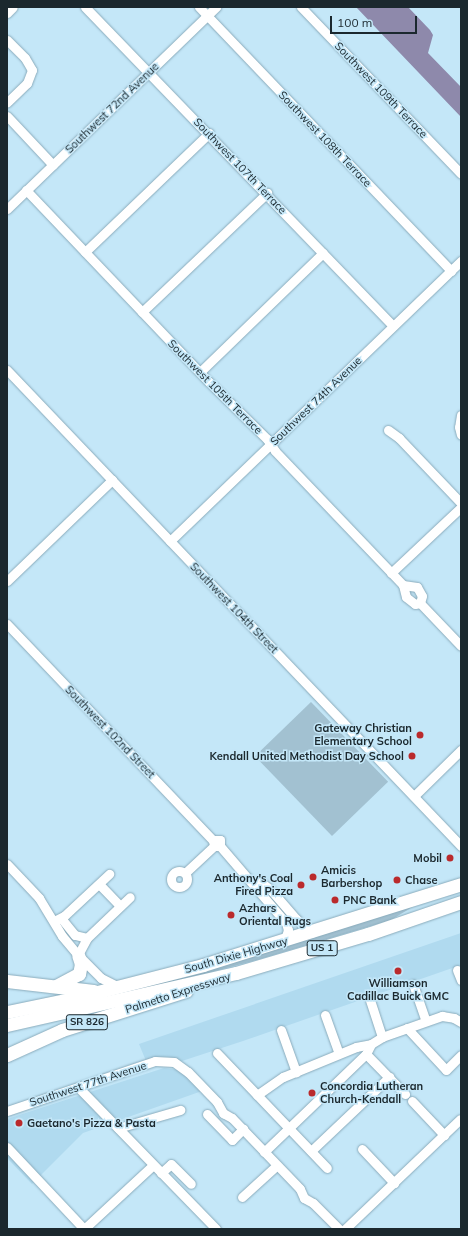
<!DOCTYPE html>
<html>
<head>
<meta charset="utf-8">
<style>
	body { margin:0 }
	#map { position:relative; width:468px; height:1236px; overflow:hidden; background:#c4e7f8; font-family:Mulish,sans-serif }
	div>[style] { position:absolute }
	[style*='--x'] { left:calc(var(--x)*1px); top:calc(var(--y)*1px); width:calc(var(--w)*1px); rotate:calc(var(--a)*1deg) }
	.built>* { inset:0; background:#b0daef }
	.green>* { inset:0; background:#a2c1d1; transform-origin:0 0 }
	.water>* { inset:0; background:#8e89ab }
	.roads { filter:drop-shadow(0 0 1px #8aabbb) drop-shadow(0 0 1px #8aabbb) }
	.minor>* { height:9px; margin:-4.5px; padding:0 4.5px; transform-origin:4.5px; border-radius:4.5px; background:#fff }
	.minor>.ring { margin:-4.5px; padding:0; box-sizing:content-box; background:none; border:9px solid #fff; border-radius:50% }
	.highway>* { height:13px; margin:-6.5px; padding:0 6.5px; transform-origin:6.5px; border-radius:6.5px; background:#fff }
	.dots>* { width:11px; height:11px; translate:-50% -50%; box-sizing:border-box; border:2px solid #c4e7f8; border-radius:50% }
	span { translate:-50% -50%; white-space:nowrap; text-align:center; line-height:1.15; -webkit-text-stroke:3px #c4e7f8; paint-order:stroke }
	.shield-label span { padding:1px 3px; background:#c4e7f8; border:1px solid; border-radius:3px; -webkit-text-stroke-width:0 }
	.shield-label { font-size:10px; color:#1b282e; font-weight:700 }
	.street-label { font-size:11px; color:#1b282e }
	.poi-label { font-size:11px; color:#1b282e; font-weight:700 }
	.right { translate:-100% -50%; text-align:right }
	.left { translate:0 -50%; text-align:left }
	.frame { position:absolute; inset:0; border:8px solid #1b282e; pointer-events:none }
	.scale { position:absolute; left:330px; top:16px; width:87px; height:18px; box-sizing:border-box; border:2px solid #1b282e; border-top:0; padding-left:5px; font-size:12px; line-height:14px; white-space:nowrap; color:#1b282e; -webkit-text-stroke:3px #c4e7f8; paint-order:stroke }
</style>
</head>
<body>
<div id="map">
	<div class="built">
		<i style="clip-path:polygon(461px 933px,461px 965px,243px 1041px,182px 1061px,167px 1057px,146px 1061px,139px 1044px)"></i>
		<i style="clip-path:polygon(164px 1068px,180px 1070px,202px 1091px,83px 1133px,32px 1184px,7px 1158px,7px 1119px)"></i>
	</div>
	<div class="green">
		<i style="left:311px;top:702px;width:111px;height:78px;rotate:46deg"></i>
		<i style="clip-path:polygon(414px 906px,391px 920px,253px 961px,207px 973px,7px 1021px,7px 1018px,196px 974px)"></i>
	</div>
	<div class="water">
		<i style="clip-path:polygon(356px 7px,408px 7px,430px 30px,433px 35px,428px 53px,461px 87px,461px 117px)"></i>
	</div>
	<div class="roads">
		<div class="minor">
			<i style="--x:85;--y:7;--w:443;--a:46"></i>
			<i style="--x:199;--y:7;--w:365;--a:46.3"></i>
			<i style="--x:301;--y:7;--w:231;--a:46.2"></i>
			<i style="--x:7;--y:13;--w:8;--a:-45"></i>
			<i style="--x:7;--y:40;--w:25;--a:45"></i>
			<i style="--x:25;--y:58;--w:14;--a:60"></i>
			<i style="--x:32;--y:70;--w:14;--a:111"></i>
			<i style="--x:27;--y:83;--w:28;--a:136"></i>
			<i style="--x:7;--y:116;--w:67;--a:46.8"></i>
			<i style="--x:26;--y:190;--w:264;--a:46.4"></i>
			<i style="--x:208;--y:381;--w:83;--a:44.5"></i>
			<i style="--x:267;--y:439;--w:14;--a:56"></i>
			<i style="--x:275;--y:451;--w:185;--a:46.3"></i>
			<i style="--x:403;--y:585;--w:12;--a:76"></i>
			<i style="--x:406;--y:597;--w:11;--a:38"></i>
			<i style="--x:415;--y:604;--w:5;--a:-11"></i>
			<i style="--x:420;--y:603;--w:59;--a:46.4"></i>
			<i style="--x:7;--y:209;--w:291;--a:-44"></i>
			<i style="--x:85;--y:252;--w:172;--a:-43.8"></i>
			<i style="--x:142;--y:312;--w:173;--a:-43.6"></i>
			<i style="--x:7;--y:370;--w:658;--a:46.36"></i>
			<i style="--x:200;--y:372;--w:171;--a:-44.1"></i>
			<i style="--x:461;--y:415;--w:12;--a:99"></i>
			<i style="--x:459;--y:427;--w:8;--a:76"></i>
			<i style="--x:388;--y:430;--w:14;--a:36"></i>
			<i style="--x:399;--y:438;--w:90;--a:46.4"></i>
			<i style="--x:170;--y:541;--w:404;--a:-43.9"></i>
			<i style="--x:391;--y:573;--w:96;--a:-43.3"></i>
			<i style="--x:7;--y:581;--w:146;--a:-43.9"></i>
			<i style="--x:403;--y:585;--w:14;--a:8"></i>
			<i style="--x:417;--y:587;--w:10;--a:61"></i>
			<i style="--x:422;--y:596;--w:7;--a:106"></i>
			<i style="--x:7;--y:624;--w:298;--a:46.4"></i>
			<i style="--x:414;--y:796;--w:66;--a:-44.4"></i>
			<i style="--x:220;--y:846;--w:6;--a:180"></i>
			<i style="--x:214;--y:846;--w:6;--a:-99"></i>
			<i style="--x:213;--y:840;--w:7;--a:0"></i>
			<i style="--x:220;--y:840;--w:6;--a:90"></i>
			<i style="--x:220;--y:846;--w:101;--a:49.4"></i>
			<i style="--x:286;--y:923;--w:7;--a:74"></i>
			<i style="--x:288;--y:930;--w:13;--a:108"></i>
			<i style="--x:7;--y:864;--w:47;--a:46.7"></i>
			<i style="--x:39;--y:898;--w:44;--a:58.8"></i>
			<i style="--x:62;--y:936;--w:25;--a:50"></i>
			<i style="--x:78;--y:955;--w:33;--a:45"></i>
			<i style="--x:101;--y:978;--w:20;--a:27"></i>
			<i class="ring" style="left:171px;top:871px;width:7px;height:7px"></i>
			<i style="--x:185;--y:873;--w:40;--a:-43"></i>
			<i style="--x:253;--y:882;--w:10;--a:11"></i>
			<i style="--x:263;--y:884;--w:9;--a:36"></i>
			<i style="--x:270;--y:889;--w:40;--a:49"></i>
			<i style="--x:296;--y:919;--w:21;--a:41"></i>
			<i style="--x:99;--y:884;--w:30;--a:46"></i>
			<i style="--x:61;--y:918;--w:22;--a:51"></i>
			<i style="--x:75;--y:935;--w:12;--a:14"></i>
			<i style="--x:54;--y:921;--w:11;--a:-27"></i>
			<i style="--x:64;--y:916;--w:62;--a:-43"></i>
			<i style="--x:78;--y:955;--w:19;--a:-62"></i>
			<i style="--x:87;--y:938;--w:59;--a:-43.6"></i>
			<i style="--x:457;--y:970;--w:11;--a:68"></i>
			<i style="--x:413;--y:984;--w:39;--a:71"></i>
			<i style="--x:370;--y:1000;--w:39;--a:72"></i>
			<i style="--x:325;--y:1015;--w:41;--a:70.3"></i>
			<i style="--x:407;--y:1028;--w:57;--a:47.1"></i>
			<i style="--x:446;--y:1070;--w:21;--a:-45"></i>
			<i style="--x:281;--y:1030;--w:45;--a:70.3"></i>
			<i style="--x:217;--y:1053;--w:159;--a:46.3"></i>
			<i style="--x:366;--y:1054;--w:56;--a:45.7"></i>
			<i style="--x:78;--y:1087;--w:198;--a:45.8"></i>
			<i style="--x:257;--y:1095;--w:32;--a:-35"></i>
			<i style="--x:283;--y:1077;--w:79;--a:-22.3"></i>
			<i style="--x:356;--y:1047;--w:15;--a:-11"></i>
			<i style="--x:412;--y:1101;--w:47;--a:46.7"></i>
			<i style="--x:7;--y:1111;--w:156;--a:-18.7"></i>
			<i style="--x:155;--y:1061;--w:19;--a:3"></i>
			<i style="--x:174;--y:1062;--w:17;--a:36"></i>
			<i style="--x:188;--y:1072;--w:42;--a:46"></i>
			<i style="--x:217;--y:1102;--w:13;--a:61"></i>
			<i style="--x:223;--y:1113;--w:10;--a:29"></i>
			<i style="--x:232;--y:1118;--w:98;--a:46.2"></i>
			<i style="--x:300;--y:1189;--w:10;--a:66"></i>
			<i style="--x:304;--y:1198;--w:10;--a:29"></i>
			<i style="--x:313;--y:1203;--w:37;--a:45"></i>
			<i style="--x:207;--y:1114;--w:36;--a:46"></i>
			<i style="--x:232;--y:1140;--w:16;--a:-45"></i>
			<i style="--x:118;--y:1128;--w:65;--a:-16.2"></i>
			<i style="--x:7;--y:1147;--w:112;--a:46.8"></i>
			<i style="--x:362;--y:1149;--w:47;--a:46.7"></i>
			<i style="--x:311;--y:1151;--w:108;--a:-43.5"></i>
			<i style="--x:264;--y:1152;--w:141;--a:-43.9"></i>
			<i style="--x:366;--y:1054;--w:11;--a:-63"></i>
			<i style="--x:371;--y:1044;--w:13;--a:-32"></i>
			<i style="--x:382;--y:1037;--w:64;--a:-19.3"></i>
			<i style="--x:442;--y:1016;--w:12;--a:9"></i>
			<i style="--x:454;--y:1018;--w:8;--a:30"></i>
			<i style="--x:161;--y:1173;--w:13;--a:-42"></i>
			<i style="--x:171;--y:1164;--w:28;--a:45"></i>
			<i style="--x:242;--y:1197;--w:47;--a:-42.4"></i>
			<i style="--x:84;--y:1229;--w:94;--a:-42.8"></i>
			<i style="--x:345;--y:1229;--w:159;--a:-43.7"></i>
		</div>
		<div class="highway">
			<i style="--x:7;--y:981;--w:87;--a:6.6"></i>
			<i style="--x:56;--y:986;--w:26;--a:-28"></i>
			<i style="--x:79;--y:974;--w:10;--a:-79"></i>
			<i style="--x:81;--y:964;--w:9;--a:-108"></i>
			<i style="--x:7;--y:1012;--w:64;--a:-11.7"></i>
			<i style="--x:70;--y:999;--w:137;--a:-14.3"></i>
			<i style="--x:203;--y:965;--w:270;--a:-17.4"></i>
			<i style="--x:7;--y:1025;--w:235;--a:-12.8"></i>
			<i style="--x:236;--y:973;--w:138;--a:-16.5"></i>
			<i style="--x:368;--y:934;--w:98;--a:-19"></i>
			<i style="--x:7;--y:1055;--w:60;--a:-24.4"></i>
			<i style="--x:62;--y:1030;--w:130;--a:-17.5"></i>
		</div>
	</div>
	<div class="dots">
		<i style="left:420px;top:735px;background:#ba2a2c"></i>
		<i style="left:412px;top:756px;background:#ba2a2c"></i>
		<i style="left:450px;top:858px;background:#ba2a2c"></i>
		<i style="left:313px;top:877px;background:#ba2a2c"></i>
		<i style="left:397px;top:880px;background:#ba2a2c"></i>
		<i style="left:301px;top:885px;background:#ba2a2c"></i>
		<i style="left:335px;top:900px;background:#ba2a2c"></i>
		<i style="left:231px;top:915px;background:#ba2a2c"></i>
		<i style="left:398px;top:971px;background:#ba2a2c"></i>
		<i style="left:312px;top:1093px;background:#ba2a2c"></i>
		<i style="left:19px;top:1123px;background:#ba2a2c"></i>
	</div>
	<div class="shield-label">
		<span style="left:322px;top:948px">US 1</span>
		<span style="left:87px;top:1022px">SR 826</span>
	</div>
	<div class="street-label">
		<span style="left:381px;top:90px;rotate:46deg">Southwest 109th Terrace</span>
		<span style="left:112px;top:108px;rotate:-44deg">Southwest 72nd Avenue</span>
		<span style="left:325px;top:139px;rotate:46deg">Southwest 108th Terrace</span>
		<span style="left:240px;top:166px;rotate:46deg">Southwest 107th Terrace</span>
		<span style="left:215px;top:387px;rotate:45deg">Southwest 105th Terrace</span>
		<span style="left:316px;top:401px;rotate:-44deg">Southwest 74th Avenue</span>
		<span style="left:234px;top:608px;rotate:46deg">Southwest 104th Street</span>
		<span style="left:110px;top:732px;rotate:46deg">Southwest 102nd Street</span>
		<span style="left:236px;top:955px;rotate:-16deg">South Dixie Highway</span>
		<span style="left:178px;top:993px;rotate:-18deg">Palmetto Expressway</span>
		<span style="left:88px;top:1084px;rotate:-18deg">Southwest 77th Avenue</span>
	</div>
	<div class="poi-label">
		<span class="right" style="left:412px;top:735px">Gateway Christian<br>Elementary School</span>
		<span class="right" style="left:404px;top:756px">Kendall United Methodist Day School</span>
		<span class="right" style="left:442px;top:858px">Mobil</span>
		<span class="left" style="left:321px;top:877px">Amicis<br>Barbershop</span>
		<span class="right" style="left:293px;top:885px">Anthony's Coal<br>Fired Pizza</span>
		<span class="left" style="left:405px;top:880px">Chase</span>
		<span class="left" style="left:343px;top:900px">PNC Bank</span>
		<span class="left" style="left:239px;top:915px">Azhars<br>Oriental Rugs</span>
		<span style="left:398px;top:990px">Williamson<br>Cadillac Buick GMC</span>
		<span class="left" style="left:320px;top:1093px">Concordia Lutheran<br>Church-Kendall</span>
		<span class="left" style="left:27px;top:1123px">Gaetano's Pizza &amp; Pasta</span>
	</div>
	<div class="frame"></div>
	<div class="scale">100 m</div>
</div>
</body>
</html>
